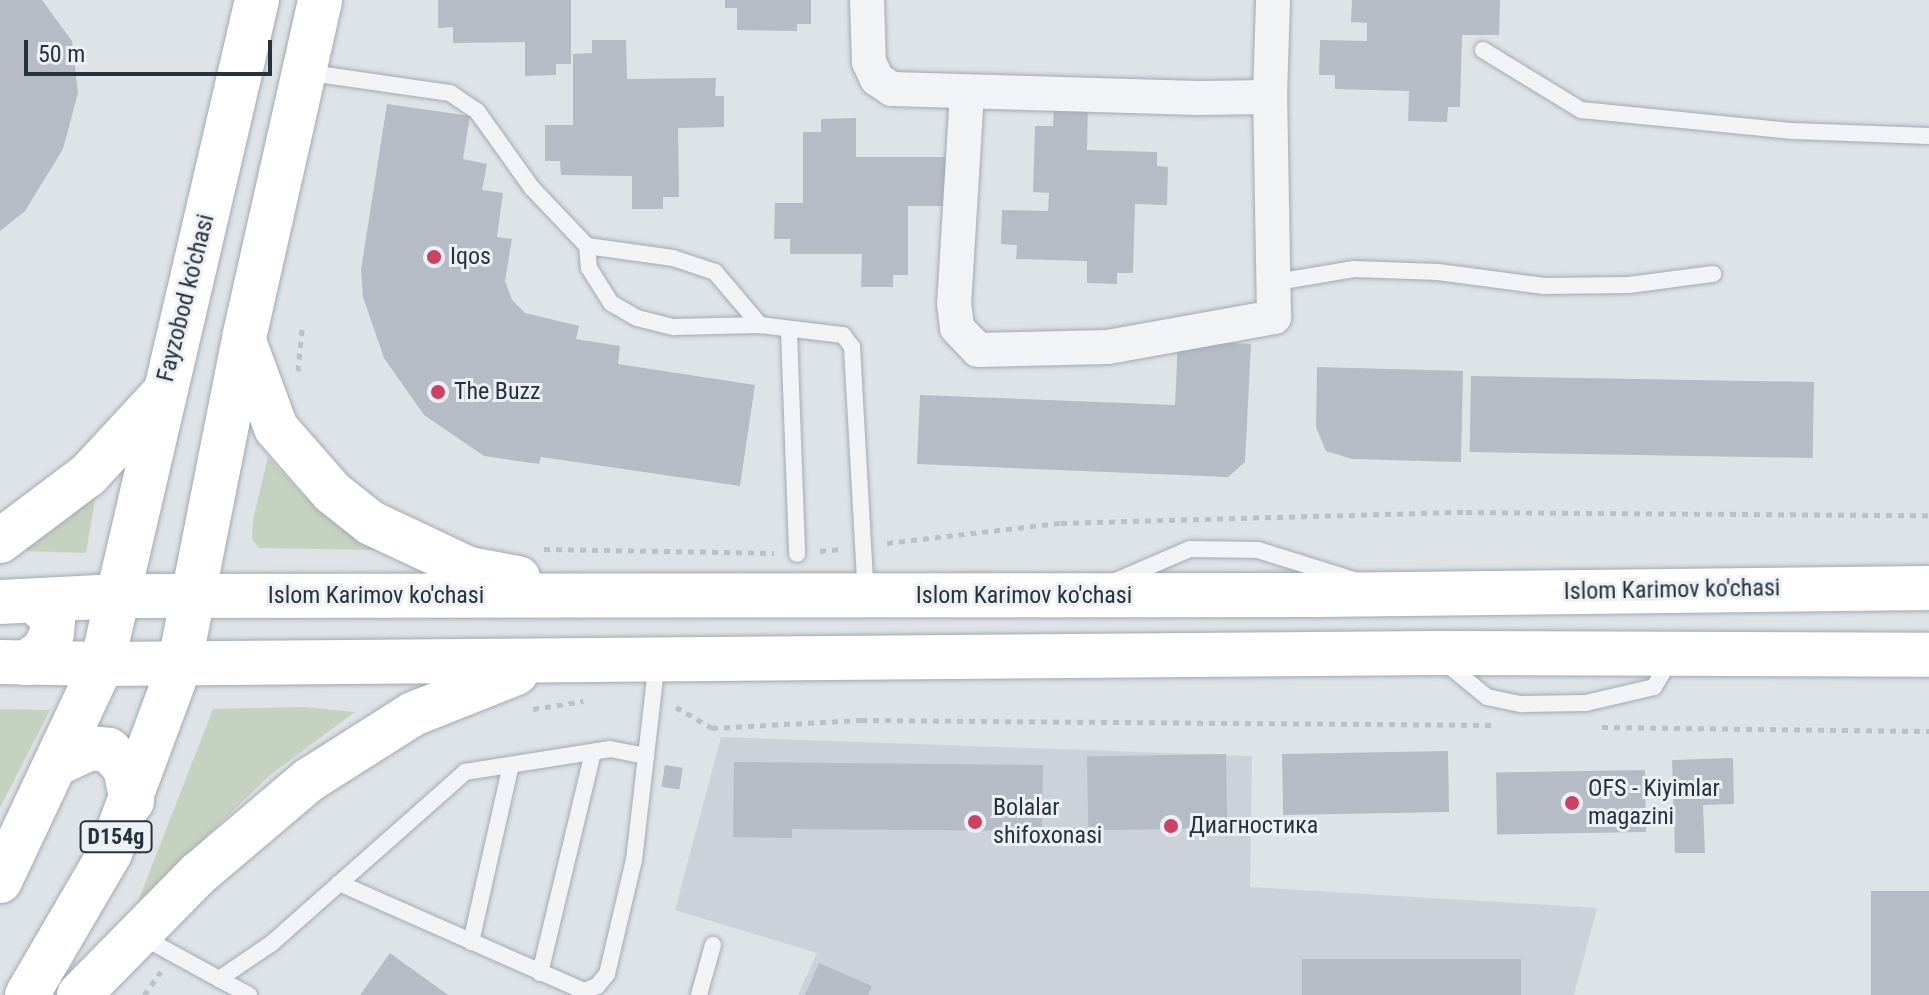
<!DOCTYPE html>
<html>
<head>
<meta charset="utf-8">
<style>
	body { margin:0 }
	#map { position:relative; width:1929px; height:995px; overflow:hidden; background:#dee3e8; font-family:"Roboto Condensed",sans-serif }
	div>[style] { position:absolute }
	[style*='--x'] { left:calc(var(--x)*1px); top:calc(var(--y)*1px); width:calc(var(--w)*1px); rotate:calc(var(--a)*1deg) }
	.built>* { inset:0; background:#ccd2da }
	.green>* { inset:0; background:#c5d2bf }
	.building>* { inset:0; background:#b5bcc5; transform-origin:0 0 }
	.path>* { height:5px; margin-top:-2.5px; transform-origin:0; background:repeating-linear-gradient(90deg,#bcc1c6 0 6px,transparent 0 12px) }
	.roads { filter:drop-shadow(0 0 2px #a3aab2) drop-shadow(0 0 2px #a3aab2) }
	.service>* { height:16px; margin:-8px; padding:0 8px; transform-origin:8px; border-radius:8px; background:#f1f3f6 }
	.minor>* { height:34px; margin:-17px; padding:0 17px; transform-origin:17px; border-radius:17px; background:#f1f3f6 }
	.secondary>* { height:44px; margin:-22px; padding:0 22px; transform-origin:22px; border-radius:22px; background:#fff }
	.primary>* { height:44px; margin:-22px; padding:0 22px; transform-origin:22px; border-radius:22px; background:#fff }
	.dots>* { width:22px; height:22px; translate:-50% -50%; box-sizing:border-box; border:4px solid #edf1f5; border-radius:50% }
	span { translate:-50% -50%; white-space:nowrap; text-align:center; line-height:1.15; -webkit-text-stroke:6px #edf1f5; paint-order:stroke }
	.shield-label span { padding:2px 6px; background:#edf1f5; border:2px solid; border-radius:6px; -webkit-text-stroke-width:0 }
	.shield-label { font-size:22px; color:#27323f; font-weight:700 }
	.poi-label { font-size:24px; color:#27323f }
	.left { translate:0 -50%; text-align:left }
	.street-label { font-size:24px; color:#27323f }
	.scale { position:absolute; left:24px; top:40px; width:248px; height:36px; box-sizing:border-box; border:4px solid #27323f; border-top:0; padding-left:10px; font-size:24px; line-height:28px; white-space:nowrap; color:#27323f; -webkit-text-stroke:6px #edf1f5; paint-order:stroke }
</style>
</head>
<body>
<div id="map">
	<div class="built">
		<i style="clip-path:polygon(721px 737px,1252px 756px,1250px 887px,1597px 908px,1574px 995px,798px 995px,817px 953px,675px 910px)"></i>
	</div>
	<div class="green">
		<i style="clip-path:polygon(268px 457px,303px 495px,374px 550px,259px 548px,252px 539px,253px 520px)"></i>
		<i style="clip-path:polygon(96px 495px,86px 553px,24px 551px,55px 529px)"></i>
		<i style="clip-path:polygon(304px 707px,355px 712px,270px 775px,137px 904px,213px 709px)"></i>
		<i style="clip-path:polygon(0 709px,50px 710px,0 808px)"></i>
	</div>
	<div class="building">
		<i style="clip-path:polygon(0 0,42px 0,72px 41px,78px 93px,63px 149px,25px 211px,0 231px)"></i>
		<i style="clip-path:polygon(438px 0,571px 0,571px 64px,556px 64px,556px 75px,525px 76px,525px 42px,453px 43px,453px 27px,438px 28px)"></i>
		<i style="clip-path:polygon(725px 0,811px 0,811px 24px,797px 24px,797px 31px,737px 30px,737px 8px,725px 8px)"></i>
		<i style="clip-path:polygon(1352px 0,1500px 0,1499px 35px,1462px 35px,1460px 107px,1448px 107px,1447px 122px,1408px 121px,1409px 91px,1335px 89px,1335px 75px,1319px 75px,1320px 40px,1367px 41px,1367px 23px,1351px 22px)"></i>
		<i style="clip-path:polygon(592px 40px,626px 40px,627px 79px,716px 78px,715px 96px,724px 96px,724px 127px,678px 128px,679px 197px,663px 197px,663px 209px,632px 209px,632px 176px,561px 175px,560px 161px,545px 161px,545px 125px,573px 125px,573px 54px,592px 53px)"></i>
		<i style="clip-path:polygon(387px 104px,470px 116px,463px 159px,487px 164px,482px 190px,503px 193px,497px 237px,512px 239px,505px 281px,512px 300px,525px 313px,579px 326px,576px 339px,620px 346px,618px 364px,755px 385px,740px 486px,541px 457px,539px 464px,484px 456px,424px 415px,384px 358px,363px 297px,361px 270px)"></i>
		<i style="clip-path:polygon(1054px 105px,1088px 106px,1087px 150px,1157px 152px,1157px 166px,1168px 167px,1167px 205px,1135px 204px,1133px 273px,1117px 273px,1117px 284px,1087px 283px,1087px 261px,1016px 259px,1017px 245px,1001px 244px,1002px 210px,1048px 211px,1049px 193px,1033px 192px,1035px 126px,1053px 126px)"></i>
		<i style="clip-path:polygon(856px 118px,856px 157px,945px 157px,953px 206px,908px 206px,908px 275px,893px 275px,893px 287px,861px 287px,862px 254px,790px 254px,790px 239px,774px 239px,775px 203px,803px 203px,803px 132px,821px 132px,821px 119px)"></i>
		<i style="clip-path:polygon(1178px 340px,1251px 344px,1245px 462px,1228px 477px,917px 464px,920px 395px,1175px 405px)"></i>
		<i style="clip-path:polygon(1317px 367px,1463px 371px,1461px 462px,1352px 459px,1326px 451px,1316px 427px)"></i>
		<i style="left:1471px;top:376px;width:343px;height:76px;rotate:1deg"></i>
		<i style="left:1448px;top:751px;width:61px;height:166px;rotate:89deg"></i>
		<i style="left:1226px;top:754px;width:74px;height:139px;rotate:89deg"></i>
		<i style="clip-path:polygon(1733px 758px,1734px 804px,1703px 805px,1705px 853px,1675px 853px,1672px 760px)"></i>
		<i style="clip-path:polygon(734px 762px,1043px 765px,1042px 831px,792px 829px,792px 838px,733px 837px)"></i>
		<i style="left:665px;top:765px;width:18px;height:22px;rotate:9deg"></i>
		<i style="left:1645px;top:770px;width:62px;height:149px;rotate:89deg"></i>
		<i style="left:1871px;top:891px;width:58px;height:104px"></i>
		<i style="clip-path:polygon(390px 953px,448px 995px,360px 995px)"></i>
		<i style="left:1521px;top:959px;width:36px;height:219px;rotate:90deg"></i>
		<i style="clip-path:polygon(819px 963px,872px 986px,868px 995px,805px 995px)"></i>
	</div>
	<div class="path">
		<i style="--x:298;--y:371;--w:42;--a:-84.6"></i>
		<i style="--x:887;--y:543;--w:175;--a:-6.6"></i>
		<i style="--x:1061;--y:523;--w:405;--a:-1.6"></i>
		<i style="--x:1466;--y:512;--w:463;--a:0.4"></i>
		<i style="--x:544;--y:549;--w:230;--a:1"></i>
		<i style="--x:820;--y:551;--w:22;--a:-5"></i>
		<i style="--x:676;--y:707;--w:42;--a:30.3"></i>
		<i style="--x:712;--y:728;--w:149;--a:-3.1"></i>
		<i style="--x:861;--y:720;--w:631;--a:0.45"></i>
		<i style="--x:533;--y:709;--w:51;--a:-9.1"></i>
		<i style="--x:1602;--y:727;--w:327;--a:0.7"></i>
		<i style="--x:144;--y:995;--w:29;--a:-54"></i>
	</div>
	<div class="roads">
		<div class="service">
			<i style="--x:1483;--y:50;--w:115;--a:31.5"></i>
			<i style="--x:1581;--y:110;--w:213;--a:5.7"></i>
			<i style="--x:1793;--y:131;--w:136;--a:2.1"></i>
			<i style="--x:304;--y:72;--w:148;--a:8.2"></i>
			<i style="--x:450;--y:93;--w:32;--a:34"></i>
			<i style="--x:477;--y:111;--w:95;--a:54.5"></i>
			<i style="--x:532;--y:188;--w:80;--a:46.5"></i>
			<i style="--x:587;--y:246;--w:87;--a:7.9"></i>
			<i style="--x:673;--y:258;--w:44;--a:18.4"></i>
			<i style="--x:715;--y:272;--w:70;--a:49.7"></i>
			<i style="--x:760;--y:325;--w:84;--a:6.9"></i>
			<i style="--x:843;--y:335;--w:15;--a:53"></i>
			<i style="--x:852;--y:347;--w:248;--a:86.8"></i>
			<i style="--x:587;--y:246;--w:22;--a:85"></i>
			<i style="--x:589;--y:268;--w:41;--a:57.8"></i>
			<i style="--x:611;--y:303;--w:30;--a:30"></i>
			<i style="--x:637;--y:318;--w:38;--a:14"></i>
			<i style="--x:674;--y:327;--w:86;--a:-1.3"></i>
			<i style="--x:1277;--y:282;--w:78;--a:-9.6"></i>
			<i style="--x:1354;--y:269;--w:84;--a:2"></i>
			<i style="--x:1438;--y:272;--w:107;--a:7.5"></i>
			<i style="--x:1544;--y:286;--w:85;--a:-0.7"></i>
			<i style="--x:1629;--y:285;--w:85;--a:-7.5"></i>
			<i style="--x:789;--y:332;--w:222;--a:87.9"></i>
			<i style="--x:1113;--y:582;--w:84;--a:-23.2"></i>
			<i style="--x:1190;--y:549;--w:68;--a:0.8"></i>
			<i style="--x:1258;--y:550;--w:101;--a:17.4"></i>
			<i style="--x:1442;--y:660;--w:58;--a:39.4"></i>
			<i style="--x:1487;--y:697;--w:35;--a:12"></i>
			<i style="--x:1521;--y:704;--w:65;--a:-0.9"></i>
			<i style="--x:1586;--y:703;--w:70;--a:-13.2"></i>
			<i style="--x:1654;--y:687;--w:33;--a:-59"></i>
			<i style="--x:339;--y:883;--w:268;--a:23.8"></i>
			<i style="--x:584;--y:991;--w:14;--a:-21"></i>
			<i style="--x:597;--y:986;--w:16;--a:-50"></i>
			<i style="--x:607;--y:974;--w:117;--a:-76.7"></i>
			<i style="--x:634;--y:860;--w:105;--a:-83.4"></i>
			<i style="--x:139;--y:935;--w:91;--a:28.8"></i>
			<i style="--x:219;--y:979;--w:64;--a:-34.2"></i>
			<i style="--x:272;--y:943;--w:258;--a:-41.5"></i>
			<i style="--x:465;--y:772;--w:147;--a:-9"></i>
			<i style="--x:610;--y:749;--w:37;--a:11"></i>
			<i style="--x:646;--y:756;--w:96;--a:-83.4"></i>
			<i style="--x:471;--y:942;--w:181;--a:-77.3"></i>
			<i style="--x:540;--y:973;--w:227;--a:-76.5"></i>
			<i style="--x:219;--y:979;--w:34;--a:28"></i>
			<i style="--x:699;--y:995;--w:52;--a:-74.4"></i>
		</div>
		<div class="minor">
			<i style="--x:867;--y:0;--w:62;--a:88.2"></i>
			<i style="--x:869;--y:62;--w:19;--a:65"></i>
			<i style="--x:877;--y:79;--w:18;--a:34"></i>
			<i style="--x:892;--y:89;--w:306;--a:1.7"></i>
			<i style="--x:1198;--y:98;--w:72;--a:-0.8"></i>
			<i style="--x:1270;--y:97;--w:97;--a:-88.2"></i>
			<i style="--x:967;--y:93;--w:210;--a:93.5"></i>
			<i style="--x:954;--y:303;--w:25;--a:83"></i>
			<i style="--x:957;--y:328;--w:30;--a:46"></i>
			<i style="--x:978;--y:350;--w:130;--a:-1.3"></i>
			<i style="--x:1108;--y:347;--w:169;--a:-10.2"></i>
			<i style="--x:1274;--y:317;--w:220;--a:-91"></i>
		</div>
		<div class="secondary">
			<i style="--x:0;--y:602;--w:119;--a:-2.9"></i>
			<i style="--x:0;--y:662;--w:102;--a:1.1"></i>
		</div>
		<div class="primary">
			<i style="--x:245;--y:344;--w:90;--a:69.7"></i>
			<i style="--x:276;--y:428;--w:86;--a:48.8"></i>
			<i style="--x:333;--y:493;--w:48;--a:38.3"></i>
			<i style="--x:371;--y:523;--w:108;--a:25.1"></i>
			<i style="--x:469;--y:569;--w:50;--a:10.4"></i>
			<i style="--x:0;--y:541;--w:110;--a:-36.9"></i>
			<i style="--x:88;--y:475;--w:109;--a:-47.2"></i>
			<i style="--x:119;--y:596;--w:1196;--a:-0.05"></i>
			<i style="--x:1315;--y:595;--w:614;--a:-0.65"></i>
			<i style="--x:26;--y:663;--w:22;--a:-36"></i>
			<i style="--x:44;--y:650;--w:19;--a:-65"></i>
			<i style="--x:52;--y:633;--w:13;--a:-86"></i>
			<i style="--x:53;--y:620;--w:25;--a:-132"></i>
			<i style="--x:102;--y:664;--w:1334;--a:-0.47"></i>
			<i style="--x:1436;--y:653;--w:493;--a:0.2"></i>
			<i style="--x:56;--y:764;--w:38;--a:-25"></i>
			<i style="--x:90;--y:748;--w:19;--a:6"></i>
			<i style="--x:109;--y:750;--w:24;--a:48"></i>
			<i style="--x:125;--y:768;--w:34;--a:78"></i>
			<i style="--x:0;--y:881;--w:240;--a:-64.8"></i>
			<i style="--x:102;--y:664;--w:682;--a:-76.86"></i>
			<i style="--x:27;--y:995;--w:164;--a:-59.7"></i>
			<i style="--x:110;--y:853;--w:198;--a:-69.6"></i>
			<i style="--x:179;--y:667;--w:335;--a:-78.8"></i>
			<i style="--x:244;--y:338;--w:346;--a:-77.3"></i>
			<i style="--x:79;--y:995;--w:170;--a:-45.5"></i>
			<i style="--x:198;--y:874;--w:145;--a:-40.3"></i>
			<i style="--x:309;--y:780;--w:123;--a:-32.4"></i>
			<i style="--x:413;--y:714;--w:111;--a:-21.7"></i>
		</div>
	</div>
	<div class="dots">
		<i style="left:434px;top:257px;background:#d13f61"></i>
		<i style="left:438px;top:392px;background:#d13f61"></i>
		<i style="left:1572px;top:803px;background:#d13f61"></i>
		<i style="left:975px;top:822px;background:#d13f61"></i>
		<i style="left:1171px;top:826px;background:#d13f61"></i>
	</div>
	<div class="shield-label">
		<span style="left:116px;top:837px">D154g</span>
	</div>
	<div class="poi-label">
		<span class="left" style="left:450px;top:257px">Iqos</span>
		<span class="left" style="left:454px;top:392px">The Buzz</span>
		<span class="left" style="left:1588px;top:803px">OFS - Kiyimlar<br>magazini</span>
		<span class="left" style="left:993px;top:822px">Bolalar<br>shifoxonasi</span>
		<span class="left" style="left:1189px;top:826px">Диагностика</span>
	</div>
	<div class="street-label">
		<span style="left:186px;top:298px;rotate:-76deg">Fayzobod ko'chasi</span>
		<span style="left:1672px;top:590px;rotate:-1deg">Islom Karimov ko'chasi</span>
		<span style="left:376px;top:596px">Islom Karimov ko'chasi</span>
		<span style="left:1024px;top:596px">Islom Karimov ko'chasi</span>
	</div>
	<div class="scale">50 m</div>
</div>
</body>
</html>
